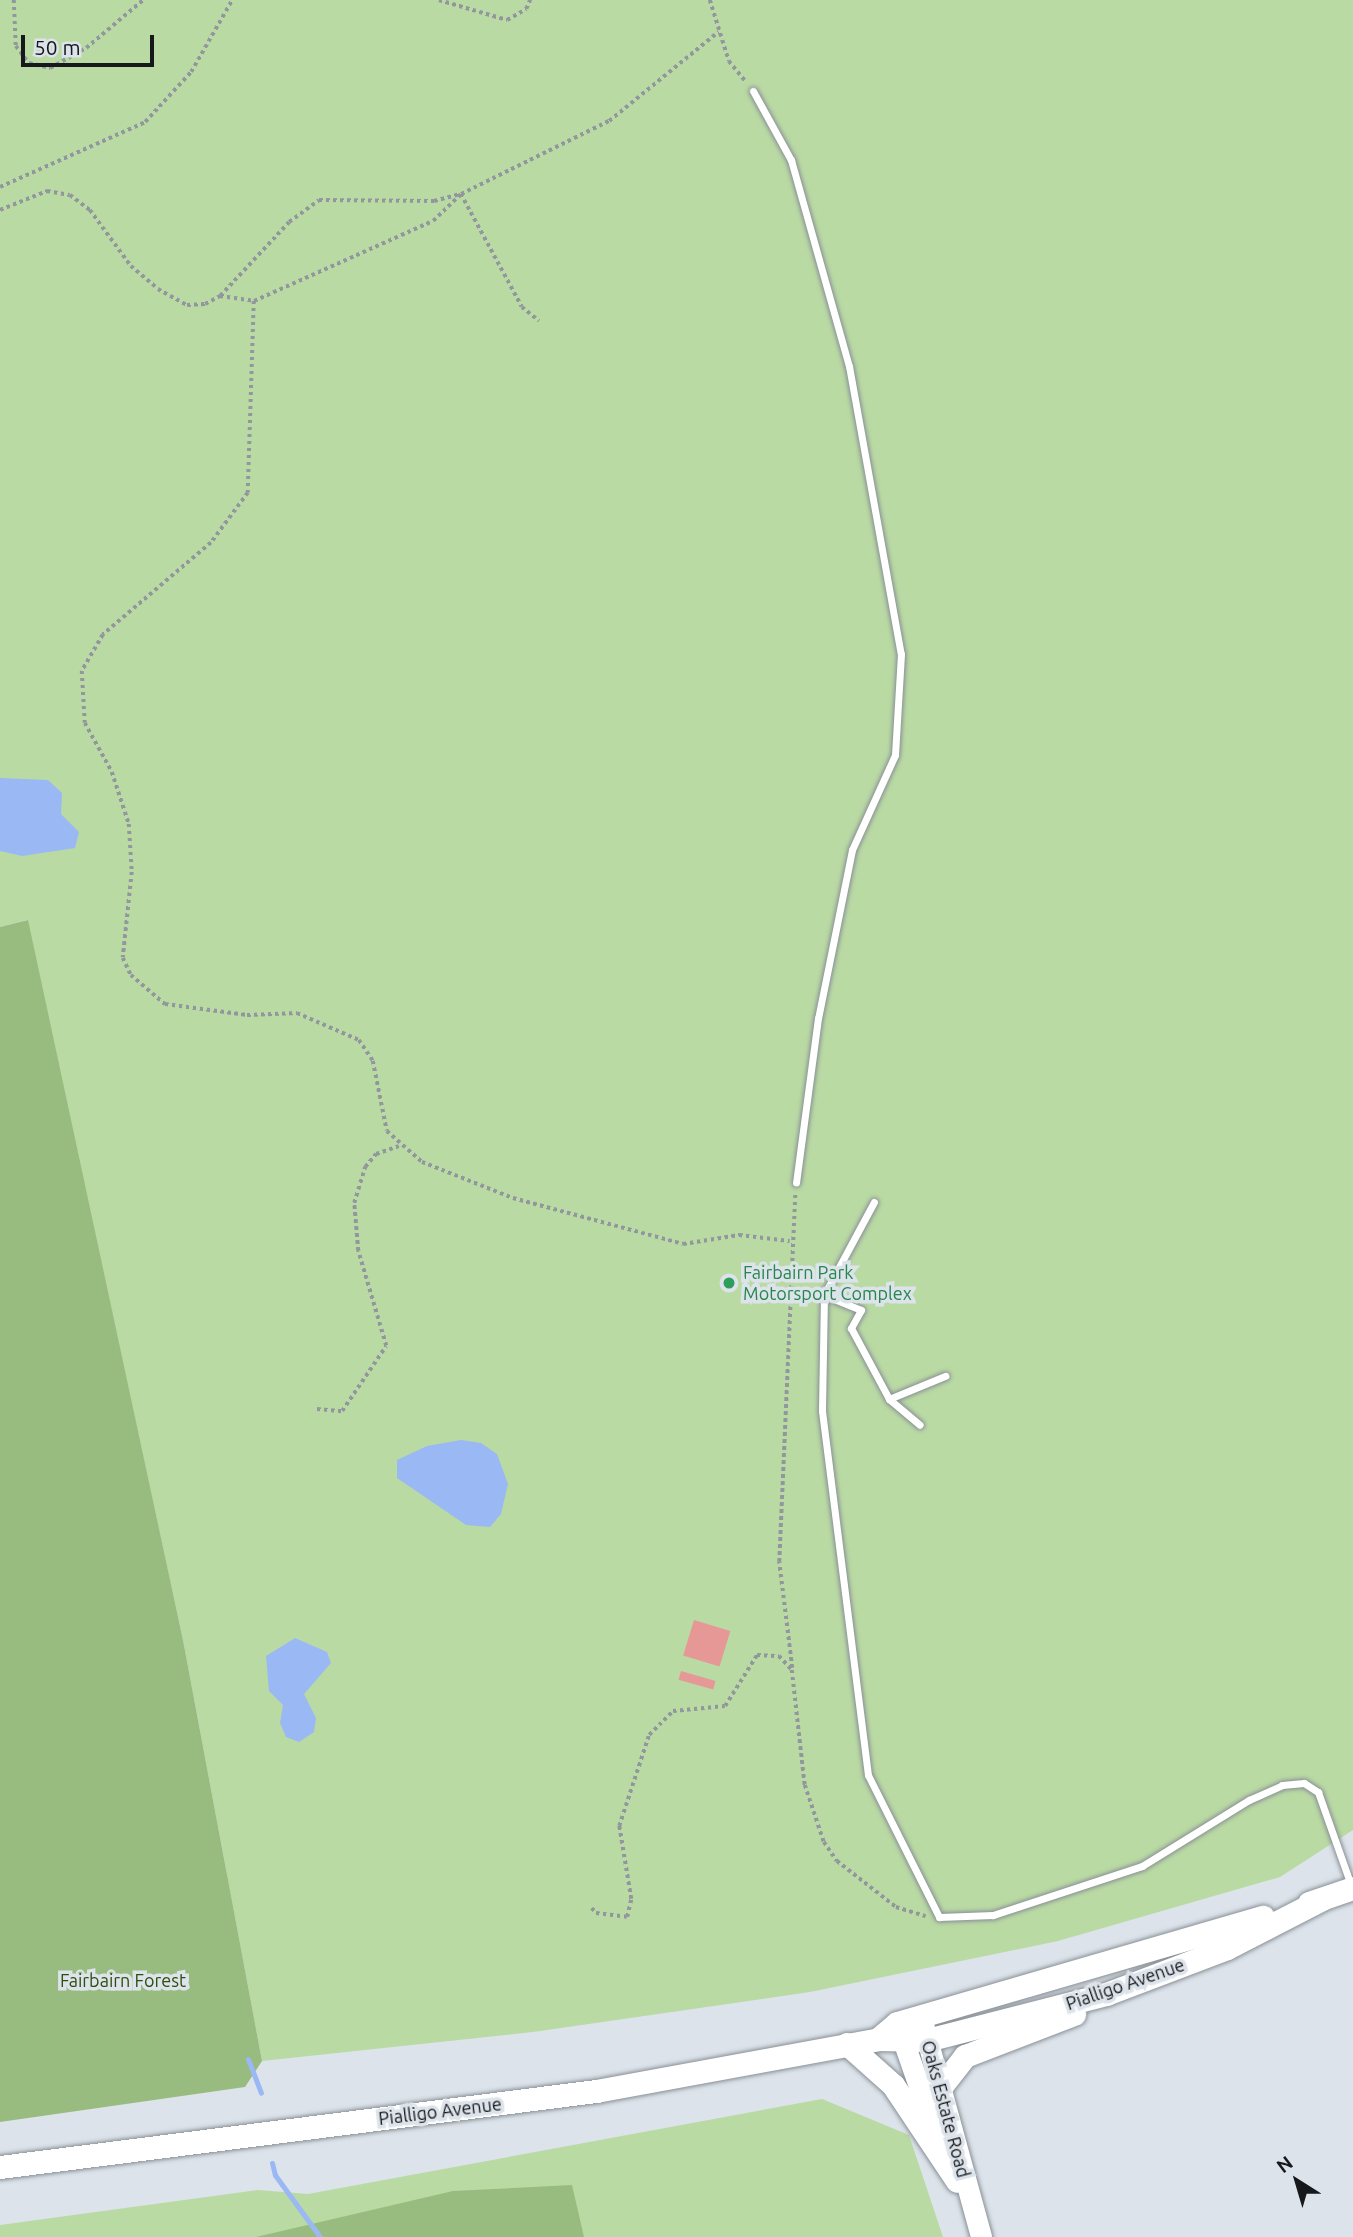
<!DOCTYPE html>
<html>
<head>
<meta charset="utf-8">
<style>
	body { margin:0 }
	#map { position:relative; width:1353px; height:2237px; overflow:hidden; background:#dce3ea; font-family:Ubuntu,sans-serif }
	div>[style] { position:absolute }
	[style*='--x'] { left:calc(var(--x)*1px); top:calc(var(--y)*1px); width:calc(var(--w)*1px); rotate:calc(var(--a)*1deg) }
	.green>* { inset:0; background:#badaa4 }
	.forest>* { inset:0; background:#98bc7f }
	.water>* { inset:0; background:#99b8f4 }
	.stream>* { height:5px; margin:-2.5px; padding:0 2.5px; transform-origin:2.5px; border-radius:2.5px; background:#99b8f4 }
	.building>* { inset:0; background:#e69897; transform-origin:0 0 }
	.path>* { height:3.5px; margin-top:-1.75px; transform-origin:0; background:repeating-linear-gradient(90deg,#92979d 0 3.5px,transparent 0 7px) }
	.roads { filter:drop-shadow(0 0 2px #899096) drop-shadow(0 0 2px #899096) }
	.lane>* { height:7px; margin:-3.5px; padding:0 3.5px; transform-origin:3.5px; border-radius:3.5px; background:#fff }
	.secondary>* { height:21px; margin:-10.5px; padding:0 10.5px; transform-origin:10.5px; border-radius:10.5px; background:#fff }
	.primary>* { height:23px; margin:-11.5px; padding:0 11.5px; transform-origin:11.5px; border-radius:11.5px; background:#fff }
	.dots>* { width:19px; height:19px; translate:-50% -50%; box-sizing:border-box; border:4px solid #dce3ea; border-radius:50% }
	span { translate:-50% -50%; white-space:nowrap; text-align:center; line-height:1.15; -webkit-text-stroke:7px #dce3ea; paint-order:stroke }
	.leisure-label { font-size:18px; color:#27864d }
	.left { translate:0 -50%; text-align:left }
	.park-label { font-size:18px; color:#2d4e0c }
	.street-label { font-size:18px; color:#16181b }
	.north { position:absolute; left:1262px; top:2146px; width:70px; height:70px; -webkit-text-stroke:5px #dce3ea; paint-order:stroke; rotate:323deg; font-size:19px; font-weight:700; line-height:28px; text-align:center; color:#16181b }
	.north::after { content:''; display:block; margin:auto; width:24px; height:32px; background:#16181b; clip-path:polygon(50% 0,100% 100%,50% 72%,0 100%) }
	.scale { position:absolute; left:21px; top:35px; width:133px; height:32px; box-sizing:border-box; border:4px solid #16181b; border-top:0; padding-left:9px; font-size:21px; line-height:24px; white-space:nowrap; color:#16181b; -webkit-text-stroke:5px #dce3ea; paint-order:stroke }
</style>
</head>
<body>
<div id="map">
	<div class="green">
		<i style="clip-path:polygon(0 0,1353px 0,1353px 1830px,1280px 1877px,1058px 1941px,810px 1992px,533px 2032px,262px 2061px,183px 1640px,27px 920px,0 927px)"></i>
		<i style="clip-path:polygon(822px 2099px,909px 2135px,943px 2237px,0 2237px,0 2225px,258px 2190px,308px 2194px)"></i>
	</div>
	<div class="forest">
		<i style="clip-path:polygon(28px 920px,183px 1640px,262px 2061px,245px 2087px,0 2122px,0 927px)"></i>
		<i style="clip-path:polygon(572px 2185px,584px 2237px,256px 2237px,453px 2191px)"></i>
	</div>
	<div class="water">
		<i style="clip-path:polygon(0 778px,48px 780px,62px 793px,61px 814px,79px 832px,75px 848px,22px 856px,0 851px)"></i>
		<i style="clip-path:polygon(461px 1440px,481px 1443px,497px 1454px,508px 1484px,501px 1514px,490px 1527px,466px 1525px,397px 1478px,397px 1460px,427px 1446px)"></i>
		<i style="clip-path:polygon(295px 1638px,327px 1652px,331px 1663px,304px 1694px,316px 1718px,314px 1732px,299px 1742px,286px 1737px,280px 1723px,283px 1705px,269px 1691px,266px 1656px)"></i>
	</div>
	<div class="stream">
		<i style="--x:248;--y:2059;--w:36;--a:69"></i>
		<i style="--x:272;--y:2163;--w:12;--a:76"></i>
		<i style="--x:275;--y:2175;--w:77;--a:54"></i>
	</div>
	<div class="building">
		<i style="left:694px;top:1620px;width:38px;height:37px;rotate:17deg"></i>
		<i style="left:681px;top:1671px;width:36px;height:9px;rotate:16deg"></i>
	</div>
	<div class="path">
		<i style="--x:14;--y:0;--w:46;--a:87.5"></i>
		<i style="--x:16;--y:46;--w:21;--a:53"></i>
		<i style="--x:29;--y:63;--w:22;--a:13"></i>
		<i style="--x:50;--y:68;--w:41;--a:-29.1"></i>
		<i style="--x:86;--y:48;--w:75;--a:-40.1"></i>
		<i style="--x:439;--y:0;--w:71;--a:16.4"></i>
		<i style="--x:507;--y:20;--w:22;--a:-30"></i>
		<i style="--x:526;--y:9;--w:10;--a:-66"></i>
		<i style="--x:710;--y:0;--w:64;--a:72.7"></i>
		<i style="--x:729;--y:61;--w:26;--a:51"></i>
		<i style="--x:0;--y:187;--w:159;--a:-24.1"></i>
		<i style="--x:145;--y:122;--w:68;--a:-47.4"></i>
		<i style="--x:191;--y:72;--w:83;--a:-60.3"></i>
		<i style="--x:0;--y:210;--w:51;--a:-22"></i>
		<i style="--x:47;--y:191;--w:23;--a:10"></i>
		<i style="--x:70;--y:195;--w:25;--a:37"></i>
		<i style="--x:90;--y:210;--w:69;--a:53.8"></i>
		<i style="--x:131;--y:266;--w:35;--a:40"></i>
		<i style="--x:158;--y:289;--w:33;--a:29"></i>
		<i style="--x:187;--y:305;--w:18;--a:-3"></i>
		<i style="--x:205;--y:304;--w:17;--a:-28"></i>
		<i style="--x:220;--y:296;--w:101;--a:-47"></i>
		<i style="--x:289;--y:222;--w:37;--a:-36"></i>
		<i style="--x:319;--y:200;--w:115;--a:0.5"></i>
		<i style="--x:434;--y:201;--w:28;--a:-15"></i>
		<i style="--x:461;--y:194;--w:165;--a:-26.3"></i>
		<i style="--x:609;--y:121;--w:141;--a:-39.2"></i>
		<i style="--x:220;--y:296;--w:34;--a:8"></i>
		<i style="--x:254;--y:301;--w:196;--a:-24.1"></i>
		<i style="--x:433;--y:221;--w:39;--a:-44"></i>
		<i style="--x:461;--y:194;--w:128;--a:61.6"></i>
		<i style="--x:522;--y:307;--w:22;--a:39"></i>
		<i style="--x:254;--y:301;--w:192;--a:91.8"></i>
		<i style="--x:248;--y:493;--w:62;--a:126.5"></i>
		<i style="--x:211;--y:543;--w:142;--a:139.6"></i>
		<i style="--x:103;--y:635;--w:42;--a:120.3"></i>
		<i style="--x:82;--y:671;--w:52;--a:86.7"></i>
		<i style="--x:85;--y:723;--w:56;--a:61.1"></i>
		<i style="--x:112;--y:772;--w:55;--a:71.9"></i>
		<i style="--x:129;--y:824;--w:48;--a:86.4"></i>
		<i style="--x:132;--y:872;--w:86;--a:96"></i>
		<i style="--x:123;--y:958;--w:19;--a:65"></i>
		<i style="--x:131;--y:975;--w:45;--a:40.5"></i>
		<i style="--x:165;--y:1004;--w:83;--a:7.6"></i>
		<i style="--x:247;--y:1015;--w:50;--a:-2.3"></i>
		<i style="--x:297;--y:1013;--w:68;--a:23.5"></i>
		<i style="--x:359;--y:1040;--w:25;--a:56"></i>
		<i style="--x:373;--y:1061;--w:71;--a:78.7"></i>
		<i style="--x:387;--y:1131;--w:47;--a:41.5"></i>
		<i style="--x:422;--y:1162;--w:98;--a:21.6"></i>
		<i style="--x:513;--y:1198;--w:176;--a:15.1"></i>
		<i style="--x:683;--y:1244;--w:57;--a:-9.1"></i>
		<i style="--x:739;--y:1235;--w:51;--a:6.7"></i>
		<i style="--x:317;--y:1409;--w:25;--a:5"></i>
		<i style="--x:342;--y:1411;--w:78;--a:-55.9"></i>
		<i style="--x:386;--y:1346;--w:99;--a:-106.4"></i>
		<i style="--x:358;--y:1251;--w:48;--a:-94.8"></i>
		<i style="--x:354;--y:1203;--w:38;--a:-73"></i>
		<i style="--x:365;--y:1167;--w:17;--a:-50"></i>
		<i style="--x:376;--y:1154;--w:24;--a:-19"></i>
		<i style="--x:792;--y:1668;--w:107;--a:-97"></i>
		<i style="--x:779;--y:1562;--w:368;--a:-87.5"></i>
		<i style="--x:592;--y:1908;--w:6;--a:51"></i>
		<i style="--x:596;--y:1913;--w:31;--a:7"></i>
		<i style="--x:627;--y:1917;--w:18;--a:-77"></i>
		<i style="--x:631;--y:1899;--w:74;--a:-99.3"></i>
		<i style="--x:619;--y:1826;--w:96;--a:-71.8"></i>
		<i style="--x:649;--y:1735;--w:34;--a:-45"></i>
		<i style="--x:673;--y:1711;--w:52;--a:-5.5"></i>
		<i style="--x:725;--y:1706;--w:60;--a:-57.9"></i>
		<i style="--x:757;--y:1655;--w:22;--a:3"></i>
		<i style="--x:779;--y:1656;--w:19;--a:47"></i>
		<i style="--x:792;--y:1670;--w:116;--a:83.6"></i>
		<i style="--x:805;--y:1785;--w:60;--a:71.6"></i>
		<i style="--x:824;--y:1842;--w:23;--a:56"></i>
		<i style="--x:837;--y:1861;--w:75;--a:37.9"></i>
		<i style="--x:896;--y:1907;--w:31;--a:17"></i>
	</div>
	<div class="roads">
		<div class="lane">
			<i style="--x:753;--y:91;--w:79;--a:61.2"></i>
			<i style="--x:791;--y:160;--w:214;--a:74.3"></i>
			<i style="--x:849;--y:366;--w:293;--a:79.8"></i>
			<i style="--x:901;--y:654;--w:101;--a:93.4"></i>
			<i style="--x:895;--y:755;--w:104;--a:114.4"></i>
			<i style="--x:852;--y:850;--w:171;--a:101.4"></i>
			<i style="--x:818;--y:1018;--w:166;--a:97.6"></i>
			<i style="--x:874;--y:1202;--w:106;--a:118.3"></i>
			<i style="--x:824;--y:1295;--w:116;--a:91"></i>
			<i style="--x:822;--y:1411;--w:367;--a:82.8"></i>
			<i style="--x:868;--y:1775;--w:159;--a:63.4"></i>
			<i style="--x:939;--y:1917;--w:54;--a:-2.1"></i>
			<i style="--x:993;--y:1915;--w:157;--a:-18.2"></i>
			<i style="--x:1142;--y:1866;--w:126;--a:-31.7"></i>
			<i style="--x:1249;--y:1800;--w:36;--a:-24"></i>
			<i style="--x:1282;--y:1785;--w:22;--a:-5"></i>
			<i style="--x:1304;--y:1783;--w:17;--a:33"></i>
			<i style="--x:1318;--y:1792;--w:99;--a:70.5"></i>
			<i style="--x:824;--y:1295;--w:40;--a:22"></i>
			<i style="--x:861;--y:1310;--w:21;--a:119"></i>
			<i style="--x:851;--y:1328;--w:81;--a:61.8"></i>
			<i style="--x:889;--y:1399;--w:40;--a:40"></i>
			<i style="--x:889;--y:1399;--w:61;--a:-22.3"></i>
		</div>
		<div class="secondary">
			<i style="--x:921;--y:2017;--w:228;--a:74.7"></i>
			<i style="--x:897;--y:2023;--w:125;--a:70.8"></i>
		</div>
		<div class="primary">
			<i style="--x:1309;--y:1903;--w:46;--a:-18.8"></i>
			<i style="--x:878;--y:2039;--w:25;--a:-40"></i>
			<i style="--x:897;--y:2023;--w:381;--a:-16.2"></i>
			<i style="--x:847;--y:2044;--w:62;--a:41.7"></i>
			<i style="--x:893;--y:2085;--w:115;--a:56.3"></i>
			<i style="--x:940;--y:2088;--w:41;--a:-52"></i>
			<i style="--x:965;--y:2056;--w:117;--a:-21.1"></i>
			<i style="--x:0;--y:2167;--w:601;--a:-7.27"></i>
			<i style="--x:596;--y:2091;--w:287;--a:-10.4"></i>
			<i style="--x:878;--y:2039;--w:49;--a:1.2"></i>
			<i style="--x:927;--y:2040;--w:185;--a:-14.4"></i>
			<i style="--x:1106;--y:1994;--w:129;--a:-20.8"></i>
			<i style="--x:1227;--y:1948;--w:107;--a:-27.3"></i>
		</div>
	</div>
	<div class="dots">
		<i style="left:729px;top:1283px;background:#2e9e5b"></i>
	</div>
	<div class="leisure-label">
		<span class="left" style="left:743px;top:1283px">Fairbairn Park<br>Motorsport Complex</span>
	</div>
	<div class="park-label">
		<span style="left:123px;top:1980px">Fairbairn Forest</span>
	</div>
	<div class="street-label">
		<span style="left:1125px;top:1984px;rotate:-19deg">Pialligo Avenue</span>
		<span style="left:946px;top:2109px;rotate:75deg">Oaks Estate Road</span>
		<span style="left:440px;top:2111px;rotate:-7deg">Pialligo Avenue</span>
	</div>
	<div class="north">N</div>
	<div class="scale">50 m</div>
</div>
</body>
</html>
